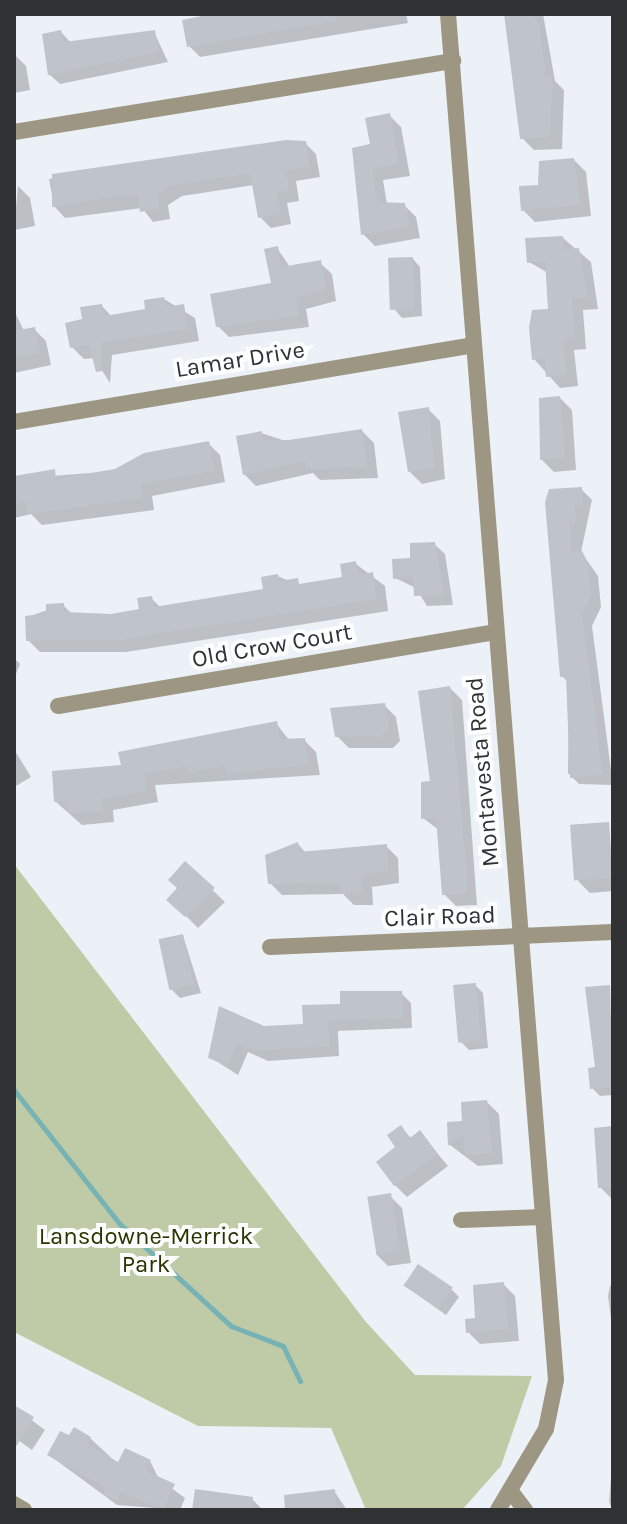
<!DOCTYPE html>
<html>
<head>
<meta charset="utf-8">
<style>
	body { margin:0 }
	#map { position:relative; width:627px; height:1524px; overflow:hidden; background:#ebf1f7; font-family:Karla,sans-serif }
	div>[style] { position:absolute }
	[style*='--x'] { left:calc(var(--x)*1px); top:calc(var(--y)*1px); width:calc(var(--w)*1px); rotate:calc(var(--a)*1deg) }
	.green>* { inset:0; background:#bfcba7 }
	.shadow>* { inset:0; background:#0003 }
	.stream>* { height:5px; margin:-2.5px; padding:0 2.5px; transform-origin:2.5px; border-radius:2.5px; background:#77b2b5 }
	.building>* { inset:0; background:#bec4c9; transform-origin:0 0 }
	.street>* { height:16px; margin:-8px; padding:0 8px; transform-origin:8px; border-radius:8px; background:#9c9683 }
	span { translate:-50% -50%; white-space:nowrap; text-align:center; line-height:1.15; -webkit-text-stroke:8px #fdfeff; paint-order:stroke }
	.street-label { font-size:24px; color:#2f3133 }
	.park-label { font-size:24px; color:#293501 }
	.frame { position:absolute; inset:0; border:16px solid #2f3133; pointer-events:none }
</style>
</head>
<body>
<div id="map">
	<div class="green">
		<i style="clip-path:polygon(14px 864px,366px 1322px,415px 1375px,532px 1376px,501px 1466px,462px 1510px,366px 1510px,331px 1428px,198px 1426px,14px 1332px)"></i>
	</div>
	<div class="shadow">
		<i style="clip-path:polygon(240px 14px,406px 14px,408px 23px,200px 57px,189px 46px)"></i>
		<i style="clip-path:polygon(510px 14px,543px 14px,555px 81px,564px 90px,562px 149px,534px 150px,522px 138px)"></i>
		<i style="clip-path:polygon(61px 32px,71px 43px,154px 32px,168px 62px,60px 84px,49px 74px)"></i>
		<i style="clip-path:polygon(14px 54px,26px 66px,30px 90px,14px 93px)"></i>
		<i style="clip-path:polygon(389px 115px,401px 127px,410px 176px,383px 180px,387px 204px,404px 205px,416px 217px,420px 238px,375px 246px,363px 234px,372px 146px)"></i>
		<i style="clip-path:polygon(305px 143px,316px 154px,320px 177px,296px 181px,299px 201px,287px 203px,291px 224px,271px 228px,260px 217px,254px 185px,182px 196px,168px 205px,170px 219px,153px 222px,142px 208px,65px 218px,54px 206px,49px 179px)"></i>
		<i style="clip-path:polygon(574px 160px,586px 172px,591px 216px,535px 222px,523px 210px)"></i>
		<i style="clip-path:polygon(18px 186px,30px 198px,35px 226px,14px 230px)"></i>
		<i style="clip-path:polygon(563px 238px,591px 262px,598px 309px,583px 310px,586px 349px,574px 350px,578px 386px,560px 388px,534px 359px,550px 311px,548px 273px,529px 262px)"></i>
		<i style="clip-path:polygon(277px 248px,290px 267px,320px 263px,332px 274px,336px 301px,306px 309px,309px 327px,229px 337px,218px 326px,273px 285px)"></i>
		<i style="clip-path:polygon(413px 259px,420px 267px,422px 316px,402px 318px,395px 310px)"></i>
		<i style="clip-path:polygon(164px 299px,195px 318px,199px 341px,112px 355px,110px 383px,94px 358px,84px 359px,72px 347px,102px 306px,112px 317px,148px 311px)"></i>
		<i style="clip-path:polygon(14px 310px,24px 331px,34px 329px,46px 341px,51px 365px,14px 373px)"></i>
		<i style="clip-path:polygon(560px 398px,572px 410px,576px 470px,554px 472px,542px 460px)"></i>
		<i style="clip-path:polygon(428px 409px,440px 421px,445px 479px,422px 484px,410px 472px)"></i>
		<i style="clip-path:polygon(362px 431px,374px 443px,378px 478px,320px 480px,313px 473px,256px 486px,244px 474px,261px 433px,289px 442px)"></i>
		<i style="clip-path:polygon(208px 443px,220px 455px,225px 482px,152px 496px,154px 510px,42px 525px,31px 514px,14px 518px,14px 479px,116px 471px)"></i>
		<i style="clip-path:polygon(581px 489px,592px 500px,581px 552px,598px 576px,601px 607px,592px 626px,613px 785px,579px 784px,568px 773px,569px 683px,562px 676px,547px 502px)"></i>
		<i style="clip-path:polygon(434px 544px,445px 554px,453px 605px,427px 606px,416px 588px,395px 578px)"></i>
		<i style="clip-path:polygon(356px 564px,385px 586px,388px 611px,126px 652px,40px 652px,28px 640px,27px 617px,63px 605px,73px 615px,111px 616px,142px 610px,151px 598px,161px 608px,265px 590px,277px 576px,302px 586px,344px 579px)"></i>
		<i style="clip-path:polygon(14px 658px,20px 664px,14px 679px)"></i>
		<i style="clip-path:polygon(450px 688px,462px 700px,477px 905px,456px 906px,444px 894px,439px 830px,423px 818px)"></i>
		<i style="clip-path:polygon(384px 705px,396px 717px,400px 741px,393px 748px,349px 748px,337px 736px)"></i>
		<i style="clip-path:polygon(276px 723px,289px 740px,304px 740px,316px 752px,320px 775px,155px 785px,158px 802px,113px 810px,114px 822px,82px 825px,56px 802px,123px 767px)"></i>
		<i style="clip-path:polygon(14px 749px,31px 777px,14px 787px)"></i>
		<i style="clip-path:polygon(608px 825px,613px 891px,590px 893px,578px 881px)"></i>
		<i style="clip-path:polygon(298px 844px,306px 853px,386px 846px,398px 858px,399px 883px,372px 887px,373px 905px,354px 905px,343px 894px,282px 895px,270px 883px)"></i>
		<i style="clip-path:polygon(185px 864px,225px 902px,198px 928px,181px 911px)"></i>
		<i style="clip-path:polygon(183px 936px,201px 993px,180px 998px,172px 990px)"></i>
		<i style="clip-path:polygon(475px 985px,483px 993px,488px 1048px,469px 1050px,461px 1042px)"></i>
		<i style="clip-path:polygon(609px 987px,613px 1095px,600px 1096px,592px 1088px)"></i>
		<i style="clip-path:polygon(401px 993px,411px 1003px,412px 1028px,338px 1031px,339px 1056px,268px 1061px,248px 1052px,238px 1075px,210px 1057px,263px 1028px,305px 1026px,342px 1006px)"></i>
		<i style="clip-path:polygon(487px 1102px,499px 1114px,503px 1164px,478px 1166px,450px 1145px,449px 1124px,464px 1123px)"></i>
		<i style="clip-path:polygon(400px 1127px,412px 1139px,420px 1133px,448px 1166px,407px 1197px,395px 1185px)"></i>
		<i style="clip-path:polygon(613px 1128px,613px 1199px,612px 1199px,600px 1187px)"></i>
		<i style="clip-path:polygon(390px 1196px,402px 1208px,411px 1263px,388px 1266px,376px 1254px)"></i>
		<i style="clip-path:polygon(503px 1284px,515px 1296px,519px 1341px,480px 1344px,468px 1332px)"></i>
		<i style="clip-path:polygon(610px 1286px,613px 1286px,613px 1334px,608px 1296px)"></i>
		<i style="clip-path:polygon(452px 1290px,459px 1297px,446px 1315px,414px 1292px)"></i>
		<i style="clip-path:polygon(14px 1407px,45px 1430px,32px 1450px,14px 1437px)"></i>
		<i style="clip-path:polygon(70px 1438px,90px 1438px,119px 1465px,150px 1461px,159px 1479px,185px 1498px,180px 1510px,117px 1505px,49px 1455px)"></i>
		<i style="clip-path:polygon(613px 1456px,613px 1510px,612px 1510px,609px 1501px)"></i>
		<i style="clip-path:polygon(334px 1491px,347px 1510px,287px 1510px)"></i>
		<i style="clip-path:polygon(252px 1499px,263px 1510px,194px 1510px)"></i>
	</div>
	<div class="stream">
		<i style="--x:14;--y:1090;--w:171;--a:51.7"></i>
		<i style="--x:120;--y:1224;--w:151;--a:42.6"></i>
		<i style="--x:231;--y:1326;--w:56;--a:21"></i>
		<i style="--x:283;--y:1346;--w:39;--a:64"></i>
	</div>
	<div class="building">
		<i style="clip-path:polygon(212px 14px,335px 14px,336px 21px,187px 47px,182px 20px)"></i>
		<i style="clip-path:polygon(504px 14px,532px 14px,539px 23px,546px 77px,553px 76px,550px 137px,520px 139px)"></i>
		<i style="clip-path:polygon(61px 30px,64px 42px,155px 30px,159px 52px,48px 75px,42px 34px)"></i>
		<i style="clip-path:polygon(390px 113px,399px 164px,372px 169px,378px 202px,405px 203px,409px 227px,361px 235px,352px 148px,370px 144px,365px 118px)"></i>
		<i style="clip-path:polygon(286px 140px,306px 141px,310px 166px,286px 171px,289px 190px,277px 193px,281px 214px,258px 218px,250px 173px,170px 186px,158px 194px,160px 208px,140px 212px,138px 196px,119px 196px,52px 207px,52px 174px)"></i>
		<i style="clip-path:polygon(574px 158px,580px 205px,521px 211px,519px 186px,538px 185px,539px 161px)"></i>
		<i style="clip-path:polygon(563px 236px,564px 249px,579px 248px,588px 298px,572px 298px,575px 338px,563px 339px,567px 375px,546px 377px,544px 359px,532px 360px,529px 328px,532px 310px,548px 309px,545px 261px,527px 263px,525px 238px)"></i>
		<i style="clip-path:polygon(278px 246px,281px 267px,321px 260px,326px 290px,296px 298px,299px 316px,216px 327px,210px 294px,271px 283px,264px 249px)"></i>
		<i style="left:413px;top:257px;width:52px;height:25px;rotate:88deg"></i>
		<i style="clip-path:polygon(164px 297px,166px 307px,184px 304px,188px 329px,101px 343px,102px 371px,96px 372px,89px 345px,70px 348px,65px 323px,82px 319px,80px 307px,102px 304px,105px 316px,145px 309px,144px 300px)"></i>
		<i style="clip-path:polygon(35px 327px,40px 353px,14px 357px,14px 331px)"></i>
		<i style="clip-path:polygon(560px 396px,565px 458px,540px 460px,539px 398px)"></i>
		<i style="clip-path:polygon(429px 407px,434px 468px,408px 472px,398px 412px)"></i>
		<i style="clip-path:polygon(362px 429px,367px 467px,306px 469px,305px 461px,243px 475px,236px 436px,262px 431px,263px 440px,289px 440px)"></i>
		<i style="clip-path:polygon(209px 441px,214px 471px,141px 484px,143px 498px,28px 514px,26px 502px,14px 504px,14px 476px,55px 469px,56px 479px,115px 469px,144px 453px)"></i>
		<i style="clip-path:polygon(582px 487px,583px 506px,575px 507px,576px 523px,570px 523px,571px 552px,582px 551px,588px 563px,591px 595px,582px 614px,603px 775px,570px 778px,566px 676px,560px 677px,545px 502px,549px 489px)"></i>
		<i style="clip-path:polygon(435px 542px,444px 595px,414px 596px,413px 577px,393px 579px,392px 559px,410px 558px,410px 543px)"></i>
		<i style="clip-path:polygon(356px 561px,358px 575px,373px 572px,377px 599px,113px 641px,26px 641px,25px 616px,46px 614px,46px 604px,64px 603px,64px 612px,111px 614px,139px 609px,137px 598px,152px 596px,154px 607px,263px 589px,261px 577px,278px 574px,279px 581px,298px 578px,299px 584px,342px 577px,340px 564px)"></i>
		<i style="clip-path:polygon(450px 686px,467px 877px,466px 893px,442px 895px,436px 817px,421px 819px,421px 782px,430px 781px,418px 691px)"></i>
		<i style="clip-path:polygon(385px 703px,389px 728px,380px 737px,335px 737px,330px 708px)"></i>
		<i style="clip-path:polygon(277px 721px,280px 739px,305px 738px,309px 764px,227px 774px,225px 766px,187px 773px,186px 766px,144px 774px,147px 791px,102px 799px,103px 811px,68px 813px,67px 801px,54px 802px,52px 771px,121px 765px,118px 752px)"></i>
		<i style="left:609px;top:822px;width:56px;height:39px;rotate:86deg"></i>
		<i style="clip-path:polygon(298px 842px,299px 852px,387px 844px,388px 871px,361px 875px,362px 893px,340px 894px,340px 883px,268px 884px,265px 855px)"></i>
		<i style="clip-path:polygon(185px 861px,215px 888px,185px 917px,166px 900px,177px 888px,168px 880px)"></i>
		<i style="left:183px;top:934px;width:52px;height:25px;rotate:78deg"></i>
		<i style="left:476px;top:983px;width:58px;height:23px;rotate:85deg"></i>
		<i style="clip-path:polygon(610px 985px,613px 1087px,590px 1089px,588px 1068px,595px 1067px,585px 987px)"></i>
		<i style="clip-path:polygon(340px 991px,402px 991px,403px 1018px,328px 1021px,329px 1046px,256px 1051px,237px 1043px,228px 1066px,208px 1058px,219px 1006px,264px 1026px,303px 1024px,302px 1005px,340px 1004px)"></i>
		<i style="clip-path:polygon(487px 1100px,492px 1153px,465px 1155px,463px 1135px,448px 1146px,447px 1122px,462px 1121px,461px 1102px)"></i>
		<i style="clip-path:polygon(401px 1125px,410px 1138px,420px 1130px,438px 1154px,394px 1186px,376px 1162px,395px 1147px,387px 1135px)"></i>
		<i style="clip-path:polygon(613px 1126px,613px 1187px,598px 1188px,594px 1128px)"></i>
		<i style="left:391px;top:1193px;width:59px;height:24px;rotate:81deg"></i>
		<i style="left:418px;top:1264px;width:42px;height:26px;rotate:34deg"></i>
		<i style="clip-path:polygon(504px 1282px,508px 1329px,466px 1333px,465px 1319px,475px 1318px,473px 1285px)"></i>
		<i style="clip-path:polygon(14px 1405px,34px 1417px,14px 1450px)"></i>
		<i style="clip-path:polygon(74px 1427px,91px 1437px,87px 1444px,118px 1462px,125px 1448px,151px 1460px,146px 1471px,175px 1484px,163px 1510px,121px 1492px,117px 1501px,103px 1494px,106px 1488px,47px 1455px,60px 1431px,69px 1435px)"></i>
		<i style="clip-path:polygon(195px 1489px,253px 1497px,251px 1510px,192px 1510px)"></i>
		<i style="clip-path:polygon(335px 1489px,336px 1510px,285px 1510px,284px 1495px)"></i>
	</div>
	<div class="street">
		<i style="--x:448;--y:14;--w:1370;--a:85.48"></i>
		<i style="--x:556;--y:1380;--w:50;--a:101.5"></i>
		<i style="--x:546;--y:1429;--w:94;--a:120.7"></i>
		<i style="--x:14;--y:132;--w:445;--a:-9.2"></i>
		<i style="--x:14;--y:422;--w:465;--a:-9.5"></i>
		<i style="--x:58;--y:706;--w:443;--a:-9.6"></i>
		<i style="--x:270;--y:947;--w:343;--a:-2.5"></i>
		<i style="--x:461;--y:1220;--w:82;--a:-2.1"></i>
		<i style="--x:513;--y:1494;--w:20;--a:53"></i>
		<i style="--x:14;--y:1504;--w:12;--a:31"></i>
	</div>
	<div class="street-label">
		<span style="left:240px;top:360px;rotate:-9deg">Lamar Drive</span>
		<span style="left:272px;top:646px;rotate:-10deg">Old Crow Court</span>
		<span style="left:483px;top:772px;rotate:-95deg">Montavesta Road</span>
		<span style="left:440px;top:917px;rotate:-2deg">Clair Road</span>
	</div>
	<div class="park-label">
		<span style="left:146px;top:1251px">Lansdowne-Merrick<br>Park</span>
	</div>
	<div class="frame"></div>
</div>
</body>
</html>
